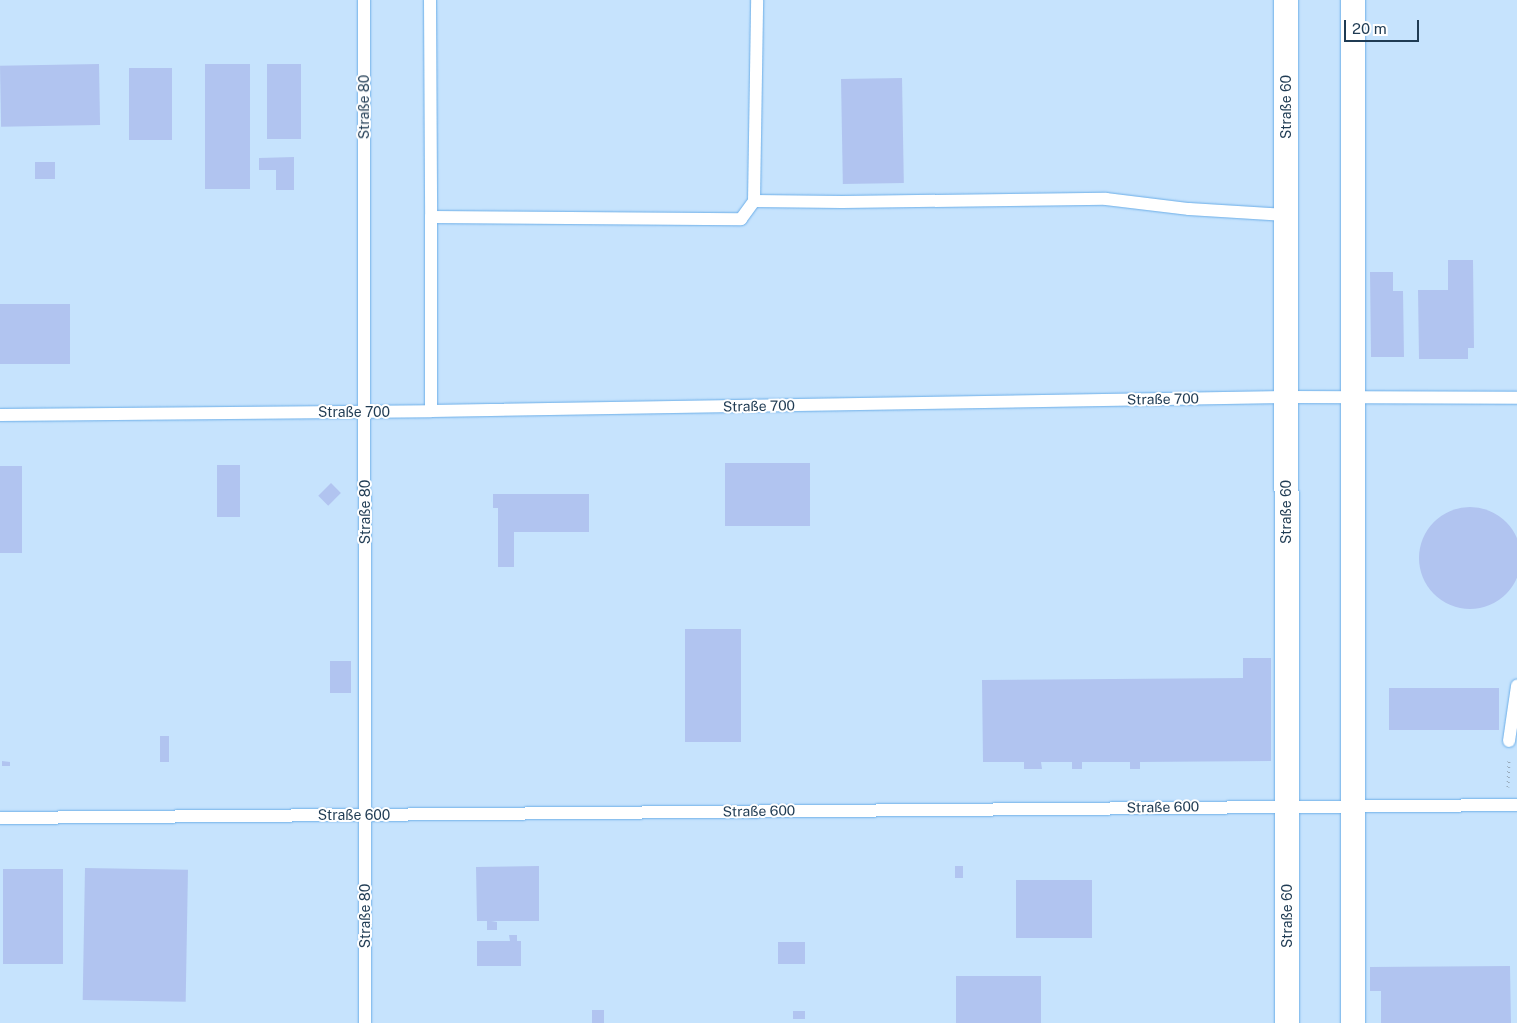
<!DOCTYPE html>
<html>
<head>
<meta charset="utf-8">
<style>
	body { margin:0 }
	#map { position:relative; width:1517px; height:1023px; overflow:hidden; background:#dce9f5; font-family:"Public Sans",sans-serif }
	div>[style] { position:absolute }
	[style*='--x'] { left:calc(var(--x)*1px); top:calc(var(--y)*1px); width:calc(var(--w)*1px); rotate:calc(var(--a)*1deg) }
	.built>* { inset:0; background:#c6e3fd; transform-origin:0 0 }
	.building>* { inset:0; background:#b1c4f0; transform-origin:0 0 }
	.round { border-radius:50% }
	.path>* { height:3px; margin-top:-1.5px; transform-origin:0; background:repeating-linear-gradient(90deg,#98aabb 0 1px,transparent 0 5px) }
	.roads { filter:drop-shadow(0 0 1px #6caee8) drop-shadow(0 0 1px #6caee8) }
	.service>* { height:12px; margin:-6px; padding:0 6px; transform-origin:6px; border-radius:6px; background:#fff }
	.minor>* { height:24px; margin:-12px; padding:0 12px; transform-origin:12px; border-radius:12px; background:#fff }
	span { translate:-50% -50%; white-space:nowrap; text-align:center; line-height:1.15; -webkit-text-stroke:4px #fff; paint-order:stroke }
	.street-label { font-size:14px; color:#1f3b53 }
	.scale { position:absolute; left:1344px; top:20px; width:75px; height:22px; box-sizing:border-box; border:2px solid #1f3b53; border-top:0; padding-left:6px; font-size:15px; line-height:18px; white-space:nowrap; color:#1f3b53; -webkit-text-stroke:4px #fff; paint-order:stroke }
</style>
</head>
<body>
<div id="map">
	<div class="built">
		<i style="left:0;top:0;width:1517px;height:1023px"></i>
	</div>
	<div class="building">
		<i style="left:99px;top:64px;width:61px;height:99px;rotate:89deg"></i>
		<i style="left:205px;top:64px;width:45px;height:125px"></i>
		<i style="left:267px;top:64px;width:34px;height:75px"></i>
		<i style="left:172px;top:68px;width:72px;height:43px;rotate:90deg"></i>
		<i style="left:902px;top:78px;width:105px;height:61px;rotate:89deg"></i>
		<i style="clip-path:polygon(294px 157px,294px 190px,276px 190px,276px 170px,259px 170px,259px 158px)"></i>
		<i style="left:55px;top:162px;width:17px;height:20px;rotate:90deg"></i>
		<i style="clip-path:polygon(1448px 260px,1473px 260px,1474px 348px,1468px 348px,1468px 359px,1419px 359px,1418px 290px,1448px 290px)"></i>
		<i style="clip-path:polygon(1370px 272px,1393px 272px,1393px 291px,1403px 291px,1404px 357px,1371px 357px)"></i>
		<i style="left:0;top:304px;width:70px;height:60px"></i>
		<i style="left:725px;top:463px;width:85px;height:63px"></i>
		<i style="left:217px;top:465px;width:23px;height:52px"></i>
		<i style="left:0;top:466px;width:22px;height:87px"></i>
		<i style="left:331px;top:483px;width:14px;height:18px;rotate:45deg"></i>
		<i style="clip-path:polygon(493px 494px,589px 494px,589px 532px,514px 532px,514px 567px,498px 567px,498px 508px,493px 508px)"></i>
		<i class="round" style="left:1419px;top:507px;width:102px;height:102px"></i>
		<i style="left:741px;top:629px;width:113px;height:56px;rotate:90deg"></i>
		<i style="clip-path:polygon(1243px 658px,1271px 658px,1271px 761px,1140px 762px,1140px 769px,1130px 769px,1130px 762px,1082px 762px,1082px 769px,1072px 769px,1072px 762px,1041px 762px,1042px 769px,1024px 769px,1024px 762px,983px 762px,982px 680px,1243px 678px)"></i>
		<i style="left:330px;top:661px;width:21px;height:32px"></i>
		<i style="left:1389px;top:688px;width:110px;height:42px"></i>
		<i style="left:160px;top:736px;width:9px;height:26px"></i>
		<i style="clip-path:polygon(2px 761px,10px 762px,10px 766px,2px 766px)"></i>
		<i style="clip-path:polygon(539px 866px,539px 921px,491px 921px,497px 922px,497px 930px,487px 930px,487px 921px,477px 921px,476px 867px)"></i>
		<i style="left:955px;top:866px;width:8px;height:12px"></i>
		<i style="left:85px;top:868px;width:103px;height:132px;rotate:1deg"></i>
		<i style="left:3px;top:869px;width:60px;height:95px"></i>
		<i style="left:1016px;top:880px;width:76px;height:58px"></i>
		<i style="clip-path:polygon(509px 935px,517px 935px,517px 941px,521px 941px,521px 966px,477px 966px,477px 941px,510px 941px)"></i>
		<i style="left:778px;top:942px;width:27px;height:22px"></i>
		<i style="clip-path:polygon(1510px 966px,1511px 1023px,1381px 1023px,1381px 991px,1370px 991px,1370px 967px)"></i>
		<i style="left:1041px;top:976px;width:47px;height:85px;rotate:90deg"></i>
		<i style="left:592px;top:1010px;width:12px;height:13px"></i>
		<i style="left:793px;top:1011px;width:12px;height:8px"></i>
	</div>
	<div class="path">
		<i style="--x:1508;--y:787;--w:28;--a:-88"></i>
	</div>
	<div class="roads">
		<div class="service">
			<i style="--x:364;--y:0;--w:1023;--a:89.94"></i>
			<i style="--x:430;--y:0;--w:217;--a:89.7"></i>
			<i style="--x:754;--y:201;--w:201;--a:-89.1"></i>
			<i style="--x:431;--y:411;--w:194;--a:-90"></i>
			<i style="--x:431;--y:217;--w:310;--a:0.4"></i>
			<i style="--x:741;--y:219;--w:22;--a:-54"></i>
			<i style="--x:754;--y:201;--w:88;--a:0.7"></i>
			<i style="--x:842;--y:202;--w:264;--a:-0.7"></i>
			<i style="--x:1106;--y:199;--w:84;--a:6.9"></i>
			<i style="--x:1189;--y:209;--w:97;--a:3.5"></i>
			<i style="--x:0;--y:415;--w:431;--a:-0.5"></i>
			<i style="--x:431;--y:411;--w:854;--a:-0.94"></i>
			<i style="--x:1285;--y:397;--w:232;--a:0.2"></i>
			<i style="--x:1509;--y:741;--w:56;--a:-81.7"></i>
			<i style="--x:0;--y:818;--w:1517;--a:-0.49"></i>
		</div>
		<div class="minor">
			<i style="--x:1286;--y:0;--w:1023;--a:89.94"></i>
			<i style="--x:1353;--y:0;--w:1023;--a:90"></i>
		</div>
	</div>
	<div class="street-label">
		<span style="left:364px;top:107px;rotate:-90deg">Straße 80</span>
		<span style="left:1286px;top:107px;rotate:-90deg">Straße 60</span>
		<span style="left:1163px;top:399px;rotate:-1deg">Straße 700</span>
		<span style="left:759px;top:406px;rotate:-1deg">Straße 700</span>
		<span style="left:354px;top:412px">Straße 700</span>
		<span style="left:365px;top:512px;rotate:-90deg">Straße 80</span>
		<span style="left:1286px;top:512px;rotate:-90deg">Straße 60</span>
		<span style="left:1163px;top:807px;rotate:-1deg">Straße 600</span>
		<span style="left:759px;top:811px;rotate:-1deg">Straße 600</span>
		<span style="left:354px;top:815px">Straße 600</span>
		<span style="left:365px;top:916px;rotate:-90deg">Straße 80</span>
		<span style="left:1287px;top:916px;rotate:-90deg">Straße 60</span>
	</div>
	<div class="scale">20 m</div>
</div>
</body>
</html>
